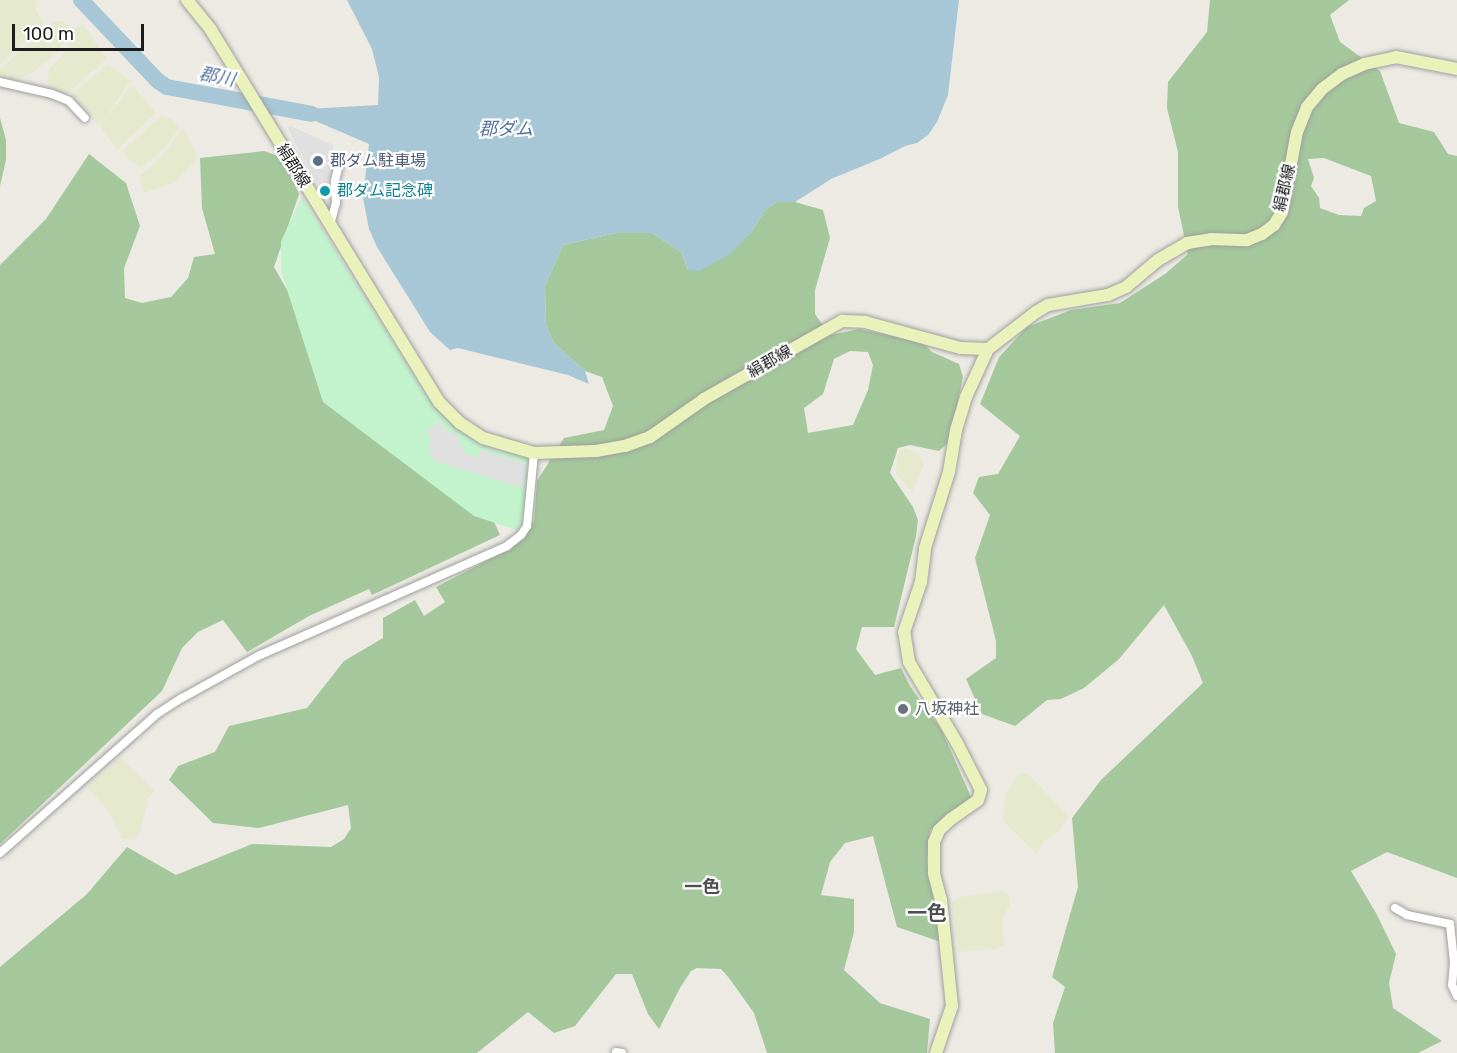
<!DOCTYPE html>
<html>
<head>
<meta charset="utf-8">
<style>
	body { margin:0 }
	#map { position:relative; width:1457px; height:1053px; overflow:hidden; background:#eceae3; font-family:Rubik,"Noto Sans JP",sans-serif }
	div>[style] { position:absolute }
	[style*='--x'] { left:calc(var(--x)*1px); top:calc(var(--y)*1px); width:calc(var(--w)*1px); rotate:calc(var(--a)*1deg) }
	.farmland>* { inset:0; background:#e5eacf }
	.forest>* { inset:0; background:#a4c89b }
	.park>* { inset:0; background:#c3f3cc }
	.parking>* { inset:0; background:#e0e0e0 }
	.water>* { inset:0; background:#a7c7d6 }
	.river>* { height:16px; margin:-8px; padding:0 8px; transform-origin:8px; border-radius:8px; background:#a7c7d6 }
	.roads { filter:drop-shadow(0 0 2px #a0a0a0) drop-shadow(0 0 2px #a0a0a0) }
	.street>* { height:8px; margin:-4px; padding:0 4px; transform-origin:4px; border-radius:4px; background:#fff }
	.secondary>* { height:12px; margin:-6px; padding:0 6px; transform-origin:6px; border-radius:6px; background:#eaf2bb }
	.dots>* { width:16px; height:16px; translate:-50% -50%; box-sizing:border-box; border:3px solid #fff; border-radius:50% }
	span { translate:-50% -50%; white-space:nowrap; text-align:center; line-height:1.15; -webkit-text-stroke:4.5px #fff; paint-order:stroke }
	.service-label { font-size:16px; color:#4e5e75 }
	.left { translate:0 -50%; text-align:left }
	.street-label { font-size:16px; color:#1c1c1c }
	.culture-label { font-size:16px; color:#0d838f }
	.worship-label { font-size:16px; color:#5b616d }
	.water-label { font-size:18px; color:#5372a1; font-style:italic }
	.neighbourhood-label { font-size:18px; color:#4f4f4f; font-weight:700 }
	.quarter-label { font-size:20px; color:#4f4f4f; font-weight:700 }
	.scale { position:absolute; left:12px; top:24px; width:132px; height:27px; box-sizing:border-box; border:3px solid #1c1c1c; border-top:0; padding-left:8px; font-size:18px; line-height:21px; white-space:nowrap; color:#1c1c1c; -webkit-text-stroke:4px #fff; paint-order:stroke }
</style>
</head>
<body>
<div id="map">
	<div class="farmland">
		<i style="clip-path:polygon(0 0,36px 0,36px 10px,44px 25px,0 65px)"></i>
		<i style="clip-path:polygon(55px 21px,63px 21px,69px 26px,69px 32px,57px 53px,29px 75px,15px 80px,0 77px,0 69px)"></i>
		<i style="clip-path:polygon(83px 24px,107px 59px,65px 95px,51px 89px,48px 84px,49px 69px,68px 49px,76px 28px)"></i>
		<i style="clip-path:polygon(108px 64px,130px 81px,105px 119px,97px 124px,73px 98px,73px 94px)"></i>
		<i style="clip-path:polygon(132px 85px,156px 113px,117px 150px,100px 126px)"></i>
		<i style="clip-path:polygon(161px 116px,172px 119px,180px 128px,162px 151px,140px 168px,125px 156px,123px 150px)"></i>
		<i style="clip-path:polygon(183px 127px,196px 153px,196px 160px,175px 182px,144px 193px,140px 176px,162px 156px)"></i>
		<i style="clip-path:polygon(906px 448px,919px 454px,924px 465px,912px 492px,896px 474px,897px 457px,901px 450px)"></i>
		<i style="clip-path:polygon(120px 757px,155px 791px,148px 798px,140px 832px,134px 839px,122px 839px,107px 809px,87px 787px)"></i>
		<i style="clip-path:polygon(1023px 773px,1028px 774px,1069px 817px,1059px 831px,1044px 841px,1037px 854px,1003px 821px,1006px 794px,1017px 776px)"></i>
		<i style="clip-path:polygon(1003px 891px,1009px 895px,1010px 904px,1003px 918px,1004px 945px,996px 949px,958px 951px,951px 902px,960px 897px)"></i>
	</div>
	<div class="forest">
		<i style="clip-path:polygon(evenodd,1210px 0,1349px 0,1330px 15px,1340px 42px,1380px 71px,1399px 123px,1434px 132px,1448px 154px,1457px 156px,1457px 878px,1387px 852px,1351px 871px,1376px 913px,1396px 954px,1389px 983px,1393px 1008px,1442px 1041px,1418px 1053px,1055px 1053px,1053px 1023px,1065px 987px,1052px 977px,1078px 887px,1072px 818px,1101px 780px,1203px 683px,1192px 656px,1164px 605px,1119px 659px,1084px 688px,1061px 699px,1047px 700px,1015px 726px,982px 714px,966px 679px,996px 658px,996px 641px,975px 558px,990px 515px,973px 493px,979px 477px,998px 474px,1020px 436px,980px 404px,999px 357px,1027px 327px,1071px 310px,1120px 303px,1165px 274px,1188px 254px,1178px 207px,1178px 152px,1167px 108px,1168px 82px,1207px 32px,1210px 0,1324px 158px,1371px 176px,1376px 201px,1364px 208px,1361px 216px,1339px 215px,1320px 208px,1319px 198px,1311px 186px,1314px 178px,1308px 159px,1324px 158px)"></i>
		<i style="clip-path:polygon(0 118px,6px 140px,6px 160px,0 186px)"></i>
		<i style="clip-path:polygon(264px 151px,281px 157px,299px 194px,274px 267px,332px 369px,486px 504px,500px 535px,372px 595px,369px 589px,309px 616px,247px 652px,223px 620px,198px 632px,182px 648px,162px 691px,0 844px,0 265px,46px 219px,89px 154px,126px 183px,140px 226px,124px 268px,125px 298px,142px 303px,171px 297px,188px 278px,194px 257px,215px 254px,202px 208px,200px 158px)"></i>
		<i style="clip-path:polygon(evenodd,776px 202px,795px 202px,823px 210px,830px 238px,815px 290px,815px 314px,830px 335px,859px 329px,922px 342px,932px 352px,959px 364px,963px 377px,949px 442px,939px 451px,910px 445px,898px 448px,890px 473px,913px 507px,918px 520px,916px 536px,894px 627px,862px 627px,856px 649px,875px 675px,901px 668px,910px 686px,942px 731px,971px 797px,930px 830px,927px 862px,941px 942px,897px 927px,873px 836px,845px 843px,830px 862px,821px 895px,854px 899px,854px 932px,844px 970px,880px 1003px,930px 1019px,927px 1053px,767px 1053px,754px 1013px,729px 978px,721px 969px,697px 968px,691px 971px,680px 988px,659px 1029px,648px 1014px,632px 974px,616px 974px,575px 1026px,554px 1033px,528px 1012px,477px 1053px,0 1053px,0 967px,87px 894px,127px 847px,176px 875px,252px 844px,331px 847px,344px 839px,351px 828px,348px 805px,259px 828px,213px 823px,169px 780px,178px 766px,215px 752px,229px 726px,307px 708px,344px 661px,383px 638px,383px 618px,415px 600px,424px 616px,445px 602px,436px 587px,496px 556px,522px 537px,534px 521px,537px 481px,564px 438px,604px 430px,613px 406px,602px 377px,585px 371px,554px 343px,546px 326px,545px 286px,563px 245px,616px 233px,652px 233px,681px 252px,688px 270px,751px 233px,764px 211px,776px 202px,850px 351px,868px 352px,873px 365px,868px 390px,853px 425px,808px 433px,804px 408px,823px 394px,834px 359px,850px 351px)"></i>
	</div>
	<div class="park">
		<i style="clip-path:polygon(302px 197px,427px 396px,464px 432px,499px 450px,529px 456px,527px 511px,520px 531px,474px 516px,323px 402px,281px 271px,281px 241px)"></i>
	</div>
	<div class="parking">
		<i style="clip-path:polygon(291px 126px,333px 145px,326px 199px,290px 133px,288px 127px)"></i>
		<i style="clip-path:polygon(440px 422px,445px 430px,458px 435px,463px 450px,468px 455px,478px 457px,481px 450px,524px 463px,526px 467px,523px 488px,435px 461px,430px 453px,429px 445px,431px 439px,426px 431px)"></i>
	</div>
	<div class="water">
		<i style="clip-path:polygon(347px 0,959px 0,948px 95px,937px 122px,928px 135px,917px 143px,905px 146px,882px 158px,831px 179px,795px 202px,776px 202px,764px 211px,751px 233px,730px 254px,699px 271px,688px 270px,681px 252px,652px 233px,616px 233px,563px 245px,545px 286px,546px 326px,554px 343px,585px 371px,589px 384px,568px 375px,478px 353px,458px 348px,450px 350px,430px 332px,377px 247px,369px 229px,363px 198px,369px 144px,290px 110px,378px 105px,379px 77px,372px 49px)"></i>
	</div>
	<div class="river">
		<i style="--x:81;--y:0;--w:112;--a:46.5"></i>
		<i style="--x:158;--y:81;--w:11;--a:34"></i>
		<i style="--x:167;--y:87;--w:147;--a:10.5"></i>
	</div>
	<div class="roads">
		<div class="street">
			<i style="--x:0;--y:82;--w:53;--a:13"></i>
			<i style="--x:52;--y:94;--w:18;--a:22"></i>
			<i style="--x:69;--y:101;--w:23;--a:47"></i>
			<i style="--x:330;--y:225;--w:23;--a:-75"></i>
			<i style="--x:336;--y:203;--w:22;--a:-93"></i>
			<i style="--x:335;--y:181;--w:22;--a:-77"></i>
			<i style="--x:0;--y:853;--w:210;--a:-41.5"></i>
			<i style="--x:157;--y:714;--w:30;--a:-33"></i>
			<i style="--x:182;--y:698;--w:87;--a:-28.9"></i>
			<i style="--x:258;--y:656;--w:272;--a:-23.8"></i>
			<i style="--x:507;--y:546;--w:18;--a:-38"></i>
			<i style="--x:521;--y:535;--w:11;--a:-56"></i>
			<i style="--x:527;--y:526;--w:73;--a:-84.5"></i>
			<i style="--x:1395;--y:908;--w:14;--a:30"></i>
			<i style="--x:1407;--y:915;--w:44;--a:11.8"></i>
			<i style="--x:1450;--y:924;--w:39;--a:84"></i>
			<i style="--x:1454;--y:963;--w:22;--a:95"></i>
			<i style="--x:1452;--y:985;--w:12;--a:66"></i>
			<i style="--x:616;--y:1052;--w:6;--a:9"></i>
		</div>
		<div class="secondary">
			<i style="--x:187;--y:0;--w:38;--a:51"></i>
			<i style="--x:211;--y:30;--w:436;--a:58.5"></i>
			<i style="--x:439;--y:402;--w:30;--a:45"></i>
			<i style="--x:460;--y:423;--w:27;--a:33"></i>
			<i style="--x:483;--y:438;--w:53;--a:16.4"></i>
			<i style="--x:534;--y:453;--w:62;--a:-1.8"></i>
			<i style="--x:596;--y:451;--w:29;--a:-10"></i>
			<i style="--x:625;--y:446;--w:27;--a:-20"></i>
			<i style="--x:650;--y:437;--w:66;--a:-35.1"></i>
			<i style="--x:704;--y:399;--w:159;--a:-29.5"></i>
			<i style="--x:842;--y:321;--w:23;--a:2"></i>
			<i style="--x:865;--y:322;--w:99;--a:15.2"></i>
			<i style="--x:961;--y:348;--w:27;--a:2"></i>
			<i style="--x:988;--y:349;--w:61;--a:-37.6"></i>
			<i style="--x:1036;--y:312;--w:14;--a:-30"></i>
			<i style="--x:1048;--y:305;--w:61;--a:-9.5"></i>
			<i style="--x:1108;--y:295;--w:20;--a:-24"></i>
			<i style="--x:1126;--y:287;--w:42;--a:-40.2"></i>
			<i style="--x:1158;--y:260;--w:34;--a:-30"></i>
			<i style="--x:1187;--y:243;--w:24;--a:-9"></i>
			<i style="--x:1211;--y:239;--w:36;--a:2"></i>
			<i style="--x:1247;--y:240;--w:16;--a:-22"></i>
			<i style="--x:1262;--y:234;--w:15;--a:-37"></i>
			<i style="--x:1274;--y:225;--w:15;--a:-58"></i>
			<i style="--x:1282;--y:212;--w:81;--a:-79.4"></i>
			<i style="--x:1297;--y:132;--w:27;--a:-68"></i>
			<i style="--x:1307;--y:107;--w:23;--a:-50"></i>
			<i style="--x:1322;--y:89;--w:25;--a:-37"></i>
			<i style="--x:1342;--y:74;--w:24;--a:-24"></i>
			<i style="--x:1364;--y:64;--w:33;--a:-12"></i>
			<i style="--x:1396;--y:57;--w:62;--a:11.1"></i>
			<i style="--x:936;--y:1053;--w:50;--a:-71.2"></i>
			<i style="--x:952;--y:1006;--w:107;--a:-95.9"></i>
			<i style="--x:941;--y:900;--w:28;--a:-105"></i>
			<i style="--x:934;--y:873;--w:31;--a:-90"></i>
			<i style="--x:934;--y:842;--w:13;--a:-67"></i>
			<i style="--x:939;--y:830;--w:16;--a:-43"></i>
			<i style="--x:951;--y:819;--w:33;--a:-35"></i>
			<i style="--x:978;--y:800;--w:10;--a:-73"></i>
			<i style="--x:981;--y:790;--w:53;--a:-117.1"></i>
			<i style="--x:957;--y:743;--w:94;--a:-120.7"></i>
			<i style="--x:909;--y:662;--w:30;--a:-99"></i>
			<i style="--x:904;--y:632;--w:53;--a:-71.2"></i>
			<i style="--x:921;--y:582;--w:34;--a:-83"></i>
			<i style="--x:925;--y:548;--w:80;--a:-72.5"></i>
			<i style="--x:949;--y:472;--w:43;--a:-80.5"></i>
			<i style="--x:956;--y:430;--w:34;--a:-73"></i>
			<i style="--x:966;--y:397;--w:53;--a:-65.4"></i>
		</div>
	</div>
	<div class="dots">
		<i style="left:318px;top:161px;background:#5c6f8a"></i>
		<i style="left:325px;top:191px;background:#0f9aa8"></i>
		<i style="left:903px;top:709px;background:#6b7280"></i>
	</div>
	<div class="service-label">
		<span class="left" style="left:330px;top:161px">郡ダム駐車場</span>
	</div>
	<div class="street-label">
		<span style="left:293px;top:166px;rotate:58deg">絹郡線</span>
		<span style="left:1285px;top:188px;rotate:-77deg">絹郡線</span>
		<span style="left:770px;top:362px;rotate:-30deg">絹郡線</span>
	</div>
	<div class="culture-label">
		<span class="left" style="left:337px;top:191px">郡ダム記念碑</span>
	</div>
	<div class="worship-label">
		<span class="left" style="left:915px;top:709px">八坂神社</span>
	</div>
	<div class="water-label">
		<span style="left:217px;top:77px;rotate:11deg">郡川</span>
		<span style="left:506px;top:129px">郡ダム</span>
	</div>
	<div class="neighbourhood-label">
		<span style="left:702px;top:887px">一色</span>
	</div>
	<div class="quarter-label">
		<span style="left:927px;top:913px">一色</span>
	</div>
	<div class="scale">100 m</div>
</div>
</body>
</html>
